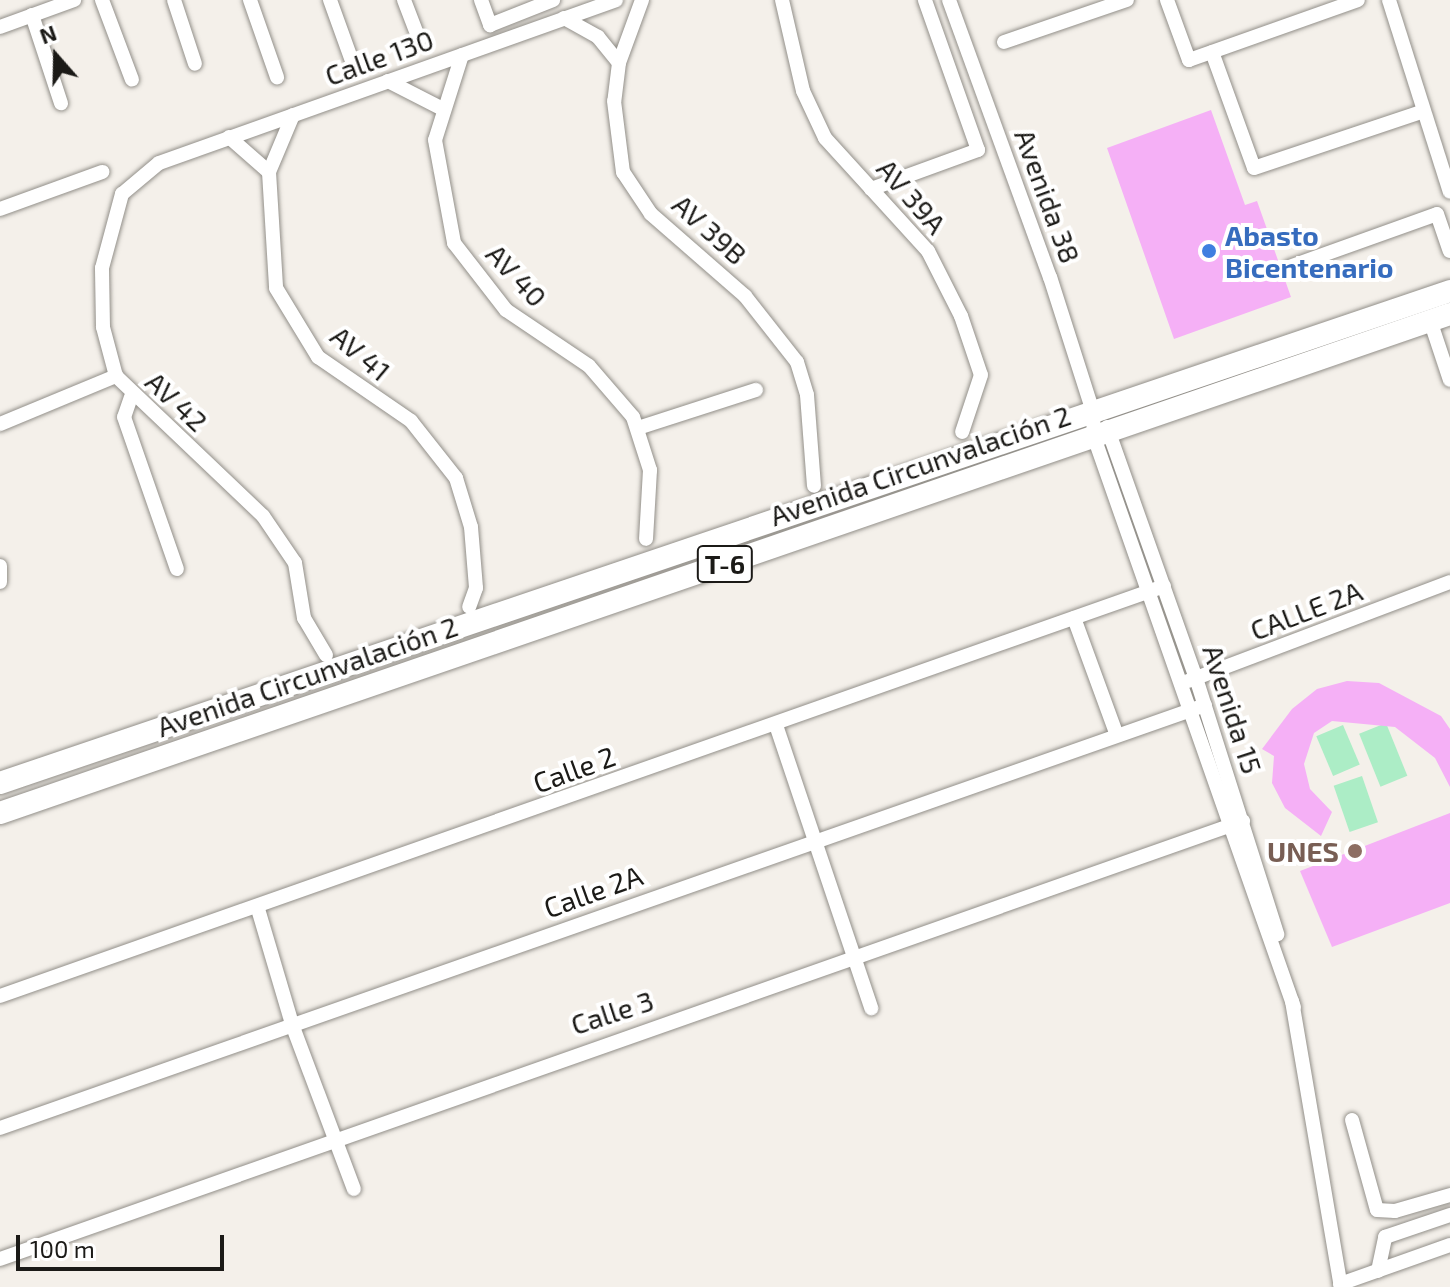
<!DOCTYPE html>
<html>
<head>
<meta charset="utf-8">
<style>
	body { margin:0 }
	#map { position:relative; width:1450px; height:1287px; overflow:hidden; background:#f4f0ea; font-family:"Exo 2",sans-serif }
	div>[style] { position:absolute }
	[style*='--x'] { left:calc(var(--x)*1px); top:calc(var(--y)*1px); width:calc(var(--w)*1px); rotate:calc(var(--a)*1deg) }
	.green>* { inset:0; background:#acedc6; transform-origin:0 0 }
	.building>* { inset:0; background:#f5b0f6 }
	.roads { filter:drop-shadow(0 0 2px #928f89) drop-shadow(0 0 2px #928f89) }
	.minor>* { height:14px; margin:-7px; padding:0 7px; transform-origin:7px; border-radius:7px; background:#fff }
	.highway>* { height:22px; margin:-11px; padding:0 11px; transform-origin:11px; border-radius:11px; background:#fff }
	.dots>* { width:22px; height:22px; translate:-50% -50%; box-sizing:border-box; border:4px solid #fff; border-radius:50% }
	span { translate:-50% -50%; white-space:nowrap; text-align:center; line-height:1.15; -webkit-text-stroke:8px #fff; paint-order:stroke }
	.shield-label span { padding:2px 6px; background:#fff; border:2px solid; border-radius:6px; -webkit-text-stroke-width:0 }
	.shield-label { font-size:26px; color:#1b1a17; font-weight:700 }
	.street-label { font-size:28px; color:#1b1a17 }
	.shop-label { font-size:28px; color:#366cbe; font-weight:700 }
	.left { translate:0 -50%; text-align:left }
	.education-label { font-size:28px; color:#785e54; font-weight:700 }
	.right { translate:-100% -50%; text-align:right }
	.north { position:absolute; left:16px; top:16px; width:80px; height:80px; -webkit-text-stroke:6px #fff; paint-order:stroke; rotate:340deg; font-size:22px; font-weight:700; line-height:32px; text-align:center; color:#1b1a17 }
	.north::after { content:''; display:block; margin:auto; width:28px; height:36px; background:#1b1a17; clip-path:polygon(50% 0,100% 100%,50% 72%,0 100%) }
	.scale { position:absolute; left:16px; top:1235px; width:208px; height:36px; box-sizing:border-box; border:4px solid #1b1a17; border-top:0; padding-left:10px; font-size:24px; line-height:28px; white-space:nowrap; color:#1b1a17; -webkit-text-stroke:6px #fff; paint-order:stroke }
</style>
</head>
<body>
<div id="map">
	<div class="green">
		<i style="left:1386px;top:723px;width:57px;height:29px;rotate:68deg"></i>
		<i style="left:1343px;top:725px;width:43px;height:29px;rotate:67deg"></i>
		<i style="left:1362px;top:776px;width:49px;height:30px;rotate:71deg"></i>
	</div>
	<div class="building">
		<i style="clip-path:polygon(1211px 110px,1245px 205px,1257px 201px,1291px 297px,1174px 339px,1107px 148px)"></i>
		<i style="clip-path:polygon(1347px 681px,1379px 683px,1441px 716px,1450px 729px,1450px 787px,1435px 758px,1395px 727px,1332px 721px,1314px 733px,1304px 764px,1310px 789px,1332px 812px,1321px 836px,1285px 808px,1272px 783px,1274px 756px,1262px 749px,1292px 709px,1317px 689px)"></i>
		<i style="clip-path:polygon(1450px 813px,1450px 903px,1332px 947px,1300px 871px)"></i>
	</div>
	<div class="roads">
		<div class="minor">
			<i style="--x:102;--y:0;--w:85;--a:69.4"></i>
			<i style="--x:174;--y:0;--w:67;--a:71.8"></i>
			<i style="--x:250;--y:0;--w:82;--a:70.7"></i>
			<i style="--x:330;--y:0;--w:68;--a:70.2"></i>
			<i style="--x:404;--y:0;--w:42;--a:69"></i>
			<i style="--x:481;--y:0;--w:27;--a:70"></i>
			<i style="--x:490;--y:25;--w:68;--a:-21.6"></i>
			<i style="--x:642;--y:0;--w:67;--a:110.1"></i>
			<i style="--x:619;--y:63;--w:38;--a:97"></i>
			<i style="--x:614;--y:101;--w:72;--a:82.8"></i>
			<i style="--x:623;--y:172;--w:50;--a:56.3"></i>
			<i style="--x:651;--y:214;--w:125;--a:41.1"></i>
			<i style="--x:745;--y:296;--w:84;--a:51.8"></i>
			<i style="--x:797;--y:362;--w:34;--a:73"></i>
			<i style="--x:807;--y:395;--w:91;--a:85.6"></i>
			<i style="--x:782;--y:0;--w:93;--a:77"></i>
			<i style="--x:803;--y:91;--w:52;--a:64.9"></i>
			<i style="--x:825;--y:138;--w:153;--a:47.7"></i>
			<i style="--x:928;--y:251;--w:73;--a:63.1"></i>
			<i style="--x:961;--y:316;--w:62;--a:71.3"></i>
			<i style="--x:981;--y:375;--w:60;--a:108.4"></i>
			<i style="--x:949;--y:0;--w:295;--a:70"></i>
			<i style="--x:1050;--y:277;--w:142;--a:72.3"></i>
			<i style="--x:1093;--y:412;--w:25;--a:88"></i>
			<i style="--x:1094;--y:437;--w:604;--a:70.67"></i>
			<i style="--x:1167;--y:0;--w:64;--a:69.9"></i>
			<i style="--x:1189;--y:60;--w:179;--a:-19.5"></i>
			<i style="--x:1389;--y:0;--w:201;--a:72.4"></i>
			<i style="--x:32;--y:15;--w:93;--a:71.8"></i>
			<i style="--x:564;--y:18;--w:39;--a:29"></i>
			<i style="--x:598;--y:37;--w:33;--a:51"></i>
			<i style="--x:0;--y:27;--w:79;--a:-20"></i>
			<i style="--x:1004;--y:42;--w:130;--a:-18.9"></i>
			<i style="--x:1212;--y:52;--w:123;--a:70.1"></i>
			<i style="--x:1254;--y:168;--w:179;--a:-18.5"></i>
			<i style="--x:462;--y:55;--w:89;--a:107.6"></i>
			<i style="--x:435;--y:140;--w:105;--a:79.5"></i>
			<i style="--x:454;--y:243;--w:85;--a:52.2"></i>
			<i style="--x:506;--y:310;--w:100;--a:34"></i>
			<i style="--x:589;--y:366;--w:67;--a:49.2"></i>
			<i style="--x:633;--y:417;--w:56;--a:72.2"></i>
			<i style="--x:650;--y:470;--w:69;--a:93.3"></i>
			<i style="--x:388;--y:81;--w:62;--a:27"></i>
			<i style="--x:293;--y:115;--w:62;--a:112.8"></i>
			<i style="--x:269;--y:172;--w:116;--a:86.5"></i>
			<i style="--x:276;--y:288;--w:81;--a:58.7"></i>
			<i style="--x:318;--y:357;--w:113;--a:34.5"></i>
			<i style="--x:411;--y:421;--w:73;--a:51.7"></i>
			<i style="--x:456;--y:478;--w:51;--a:73"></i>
			<i style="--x:471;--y:527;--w:61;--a:85.3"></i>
			<i style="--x:476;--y:588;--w:20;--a:110"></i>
			<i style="--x:229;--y:137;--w:53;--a:41.2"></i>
			<i style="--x:871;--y:189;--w:114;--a:-20"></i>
			<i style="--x:978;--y:150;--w:159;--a:-109.5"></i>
			<i style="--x:0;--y:209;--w:109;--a:-19.9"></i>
			<i style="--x:1289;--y:267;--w:157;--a:-19.7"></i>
			<i style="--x:1437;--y:214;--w:39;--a:71"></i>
			<i style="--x:1430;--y:320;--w:63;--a:71.6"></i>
			<i style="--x:131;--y:397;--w:21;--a:109"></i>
			<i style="--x:124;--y:417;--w:161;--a:70.8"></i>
			<i style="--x:0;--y:424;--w:126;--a:-22.5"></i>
			<i style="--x:1107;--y:427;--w:266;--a:70.5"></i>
			<i style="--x:1196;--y:678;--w:269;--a:72.4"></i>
			<i style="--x:638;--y:428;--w:124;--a:-17.9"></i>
			<i style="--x:0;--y:566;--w:16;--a:90"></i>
			<i style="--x:1074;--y:618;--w:122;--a:69.9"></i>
			<i style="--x:326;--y:655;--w:43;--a:-120.7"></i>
			<i style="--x:304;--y:618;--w:56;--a:-99.3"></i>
			<i style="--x:295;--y:563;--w:57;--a:-124.2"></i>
			<i style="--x:263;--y:516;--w:203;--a:-136.4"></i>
			<i style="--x:116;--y:376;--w:51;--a:-104.9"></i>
			<i style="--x:103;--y:327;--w:59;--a:-91"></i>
			<i style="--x:102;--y:268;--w:77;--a:-74.9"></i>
			<i style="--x:122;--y:194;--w:48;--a:-40"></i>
			<i style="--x:159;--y:163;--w:485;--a:-19.6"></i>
			<i style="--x:1188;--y:681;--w:280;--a:-20.7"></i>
			<i style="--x:776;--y:725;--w:299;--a:71.4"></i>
			<i style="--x:258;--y:909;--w:123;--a:73.5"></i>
			<i style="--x:293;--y:1027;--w:173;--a:69.4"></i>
			<i style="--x:0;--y:996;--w:1234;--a:-19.4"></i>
			<i style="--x:1292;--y:1001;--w:290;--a:80.3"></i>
			<i style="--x:1352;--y:1120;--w:93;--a:74.5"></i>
			<i style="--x:1377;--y:1210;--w:18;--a:3"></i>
			<i style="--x:1395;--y:1211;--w:57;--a:-16.2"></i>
			<i style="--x:0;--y:1128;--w:1277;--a:-19.34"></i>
			<i style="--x:0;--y:1259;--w:1318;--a:-19.41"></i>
			<i style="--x:1378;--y:1271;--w:35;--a:-78"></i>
			<i style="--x:1385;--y:1237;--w:69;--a:-18.7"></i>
			<i style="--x:1340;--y:1284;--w:117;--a:-19.5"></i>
		</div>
		<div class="highway">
			<i style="--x:0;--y:783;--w:1531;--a:-18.74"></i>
			<i style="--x:0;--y:813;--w:1533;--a:-18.99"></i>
		</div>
	</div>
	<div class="dots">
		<i style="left:1209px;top:251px;background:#3f7fe0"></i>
		<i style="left:1355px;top:851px;background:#8d6e63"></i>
	</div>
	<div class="shield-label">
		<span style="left:725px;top:564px">T-6</span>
	</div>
	<div class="street-label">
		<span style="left:379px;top:57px;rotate:-20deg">Calle 130</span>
		<span style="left:912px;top:196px;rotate:49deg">AV 39A</span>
		<span style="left:1048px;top:196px;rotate:70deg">Avenida 38</span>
		<span style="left:710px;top:229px;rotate:42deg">AV 39B</span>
		<span style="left:517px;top:275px;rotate:47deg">AV 40</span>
		<span style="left:361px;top:353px;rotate:40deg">AV 41</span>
		<span style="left:177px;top:401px;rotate:43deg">AV 42</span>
		<span style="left:920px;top:465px;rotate:-19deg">Avenida Circunvalación 2</span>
		<span style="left:1306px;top:610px;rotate:-21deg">CALLE 2A</span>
		<span style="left:307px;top:676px;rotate:-19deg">Avenida Circunvalación 2</span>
		<span style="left:1233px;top:709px;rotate:72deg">Avenida 15</span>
		<span style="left:574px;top:769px;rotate:-20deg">Calle 2</span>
		<span style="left:593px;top:891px;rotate:-20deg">Calle 2A</span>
		<span style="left:612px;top:1012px;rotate:-18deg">Calle 3</span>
	</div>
	<div class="shop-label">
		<span class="left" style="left:1225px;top:251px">Abasto<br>Bicentenario</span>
	</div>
	<div class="education-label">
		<span class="right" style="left:1339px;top:851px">UNES</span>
	</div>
	<div class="north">N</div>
	<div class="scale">100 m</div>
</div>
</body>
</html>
